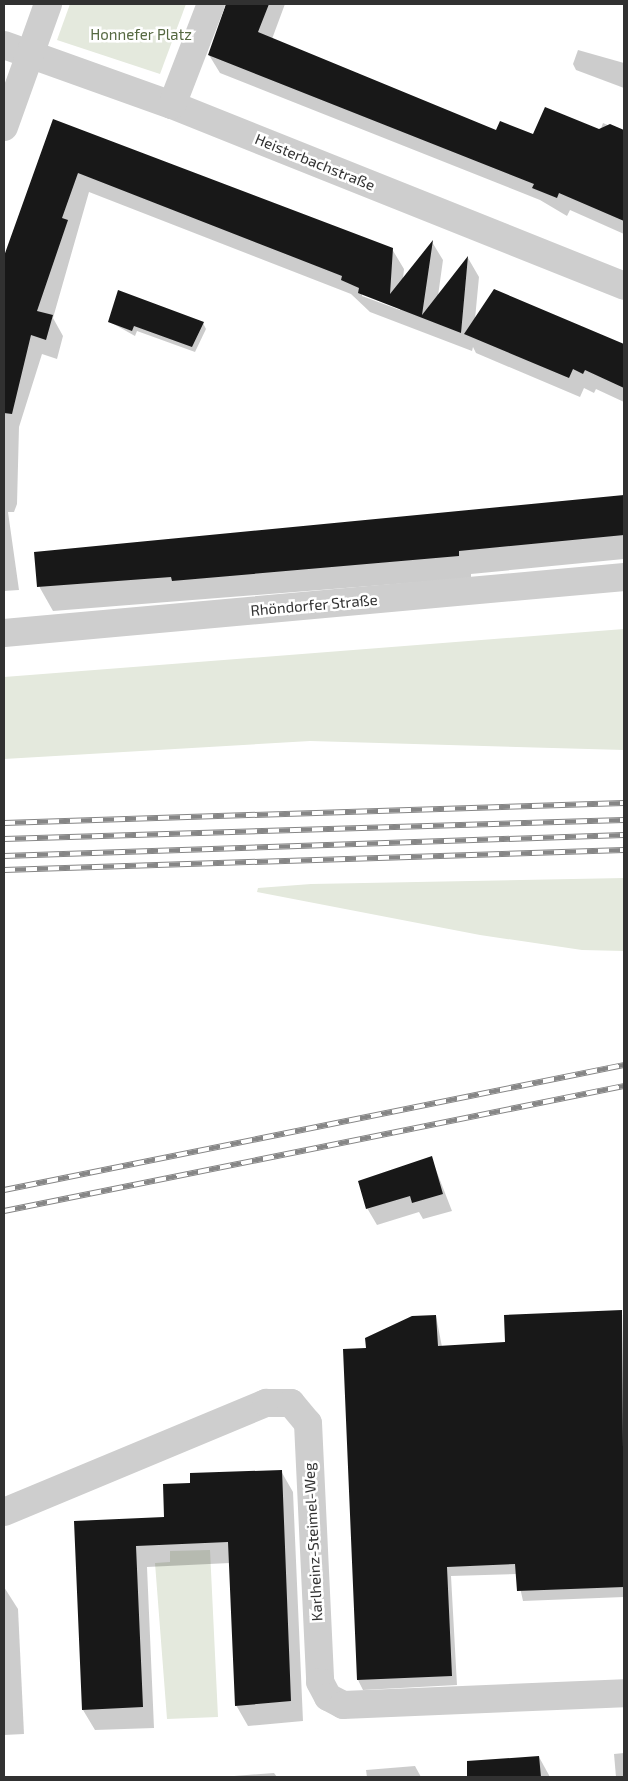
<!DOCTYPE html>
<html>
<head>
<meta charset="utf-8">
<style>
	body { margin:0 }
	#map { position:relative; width:628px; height:1781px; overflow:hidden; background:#fff; font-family:"Exo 2",sans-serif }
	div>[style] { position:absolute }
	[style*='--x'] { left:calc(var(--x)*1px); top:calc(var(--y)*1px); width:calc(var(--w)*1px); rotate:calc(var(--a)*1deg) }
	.green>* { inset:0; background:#e4e9dd }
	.shadow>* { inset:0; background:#0003 }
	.building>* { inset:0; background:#181818 }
	.minor>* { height:28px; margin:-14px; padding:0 14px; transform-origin:14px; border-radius:14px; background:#cecece }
	.rail>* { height:5.5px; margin-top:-2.75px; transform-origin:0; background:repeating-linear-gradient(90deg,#fff 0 11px,#868686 0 22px); box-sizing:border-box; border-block:1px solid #868686 }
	span { translate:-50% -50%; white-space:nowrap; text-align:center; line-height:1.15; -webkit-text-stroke:5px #fff; paint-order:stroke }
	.park-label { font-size:15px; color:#566942 }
	.street-label { font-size:15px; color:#313131 }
	.frame { position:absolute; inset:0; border:5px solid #313131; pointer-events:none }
</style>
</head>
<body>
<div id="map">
	<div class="green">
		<i style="clip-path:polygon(70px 4px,186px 4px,160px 74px,57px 40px)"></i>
		<i style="clip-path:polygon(624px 629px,624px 750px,310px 741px,4px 759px,4px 677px)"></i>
		<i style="clip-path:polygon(624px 878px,624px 951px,582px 950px,480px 935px,257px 892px,258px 888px,311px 884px)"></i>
		<i style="clip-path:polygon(210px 1550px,218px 1717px,167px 1719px,155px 1563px,170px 1562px,170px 1551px)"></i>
	</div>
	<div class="shadow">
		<i style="clip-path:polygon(228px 4px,285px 4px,272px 39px,497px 131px,533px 136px,600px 131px,603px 123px,624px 132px,624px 234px,570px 210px,567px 216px,540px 200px,220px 73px,209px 55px)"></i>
		<i style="clip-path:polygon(578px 50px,624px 63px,624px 88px,576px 70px,573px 64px)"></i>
		<i style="clip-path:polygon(evenodd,54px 120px,392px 249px,404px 269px,403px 279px,432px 242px,443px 260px,438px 296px,468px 258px,479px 277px,475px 319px,495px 290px,624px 348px,624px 402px,596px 389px,594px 393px,584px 388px,580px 397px,476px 353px,473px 347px,472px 351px,370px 312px,351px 294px,89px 192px,53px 318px,63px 336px,57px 359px,42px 354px,19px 427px,17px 504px,14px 512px,8px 512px,19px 590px,4px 591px,4px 260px,54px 120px,362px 293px,400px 308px,400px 310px,362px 296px,362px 293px)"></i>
		<i style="clip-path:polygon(110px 322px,203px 323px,206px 329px,195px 352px,137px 331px,135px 336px)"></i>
		<i style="clip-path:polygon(624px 497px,624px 559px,471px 574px,471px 578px,53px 611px,40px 588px,36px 553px)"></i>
		<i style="clip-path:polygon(431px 1157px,452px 1211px,423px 1219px,419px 1212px,377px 1225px,367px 1208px)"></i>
		<i style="clip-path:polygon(621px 1311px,624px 1597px,523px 1601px,517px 1574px,451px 1576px,457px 1685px,363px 1690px,358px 1680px,344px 1350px,367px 1349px,436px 1316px,442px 1347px,507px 1343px)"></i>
		<i style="clip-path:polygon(281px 1471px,293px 1492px,303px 1721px,248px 1726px,236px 1705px,230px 1563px,147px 1567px,154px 1728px,95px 1730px,83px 1710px,76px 1522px,166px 1518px,191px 1484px)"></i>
		<i style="clip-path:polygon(4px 1587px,18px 1609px,24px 1734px,4px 1735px)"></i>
		<i style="clip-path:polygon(624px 1753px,624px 1777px,616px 1777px,614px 1754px)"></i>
		<i style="clip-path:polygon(539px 1757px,550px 1777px,500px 1777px,498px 1760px)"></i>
		<i style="clip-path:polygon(415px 1766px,421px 1777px,367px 1777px,366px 1770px)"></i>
		<i style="clip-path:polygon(274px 1773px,277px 1777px,234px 1777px,234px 1776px)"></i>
	</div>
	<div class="building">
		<i style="clip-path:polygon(226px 4px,269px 4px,258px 32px,496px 130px,500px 121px,533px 134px,545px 107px,599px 129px,610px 124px,624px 130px,624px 221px,559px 193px,557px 198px,532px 188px,534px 184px,208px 55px)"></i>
		<i style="clip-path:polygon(53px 119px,393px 248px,390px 294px,433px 240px,422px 315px,468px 256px,461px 333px,358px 293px,359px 288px,341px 280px,342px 276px,78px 173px,62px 218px,68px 220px,37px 311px,53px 315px,46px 340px,31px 335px,12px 414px,4px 413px,4px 256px)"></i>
		<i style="clip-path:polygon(494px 289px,624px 344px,624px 388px,585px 370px,583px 374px,573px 369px,569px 378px,464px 334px)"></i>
		<i style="clip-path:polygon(118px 290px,204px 322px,192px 347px,134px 326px,132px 331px,108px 322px)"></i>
		<i style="clip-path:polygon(624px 495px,624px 535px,459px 551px,459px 556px,172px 581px,171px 577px,37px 587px,34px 552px)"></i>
		<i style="clip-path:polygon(432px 1156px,443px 1194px,412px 1203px,410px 1196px,366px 1209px,358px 1181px)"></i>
		<i style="clip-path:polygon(622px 1310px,624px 1587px,517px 1591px,515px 1564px,447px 1567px,452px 1676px,357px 1680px,343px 1349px,366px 1348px,365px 1338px,412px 1316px,436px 1315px,438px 1346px,505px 1342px,504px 1315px)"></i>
		<i style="clip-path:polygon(282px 1470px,291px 1701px,235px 1706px,228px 1542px,136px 1546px,143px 1707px,82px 1710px,74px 1521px,164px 1517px,163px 1484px,190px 1483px,190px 1473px)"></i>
		<i style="clip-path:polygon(539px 1756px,541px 1777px,467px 1777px,467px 1761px)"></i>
	</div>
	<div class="minor">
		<i style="--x:4;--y:45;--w:178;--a:19.7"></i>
		<i style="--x:172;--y:105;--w:487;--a:21.8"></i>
		<i style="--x:172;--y:105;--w:108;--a:-68.9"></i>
		<i style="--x:4;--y:127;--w:131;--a:-70.3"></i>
		<i style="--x:4;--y:633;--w:623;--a:-5.16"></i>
		<i style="--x:4;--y:1512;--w:284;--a:-22.6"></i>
		<i style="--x:266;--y:1403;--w:25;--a:0"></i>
		<i style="--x:291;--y:1403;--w:26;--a:50"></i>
		<i style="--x:308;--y:1423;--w:259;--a:87.3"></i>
		<i style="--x:320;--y:1682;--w:17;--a:62"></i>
		<i style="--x:328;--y:1697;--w:17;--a:28"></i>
		<i style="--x:343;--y:1705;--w:281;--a:-2.4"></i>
	</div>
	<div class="rail">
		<i style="--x:4;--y:823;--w:620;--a:-1.85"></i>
		<i style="--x:4;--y:839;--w:620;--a:-1.76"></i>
		<i style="--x:4;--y:856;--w:620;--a:-1.94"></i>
		<i style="--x:4;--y:870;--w:620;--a:-1.85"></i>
		<i style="--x:4;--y:1190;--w:632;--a:-11.4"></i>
		<i style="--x:4;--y:1211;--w:632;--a:-11.4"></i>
	</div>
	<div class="park-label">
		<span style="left:141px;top:35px">Honnefer Platz</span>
	</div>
	<div class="street-label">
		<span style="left:315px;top:162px;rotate:22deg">Heisterbachstraße</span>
		<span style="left:314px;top:605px;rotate:-5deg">Rhöndorfer Straße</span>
		<span style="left:313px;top:1542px;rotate:-93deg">Karlheinz-Steimel-Weg</span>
	</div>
	<div class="frame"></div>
</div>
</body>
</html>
